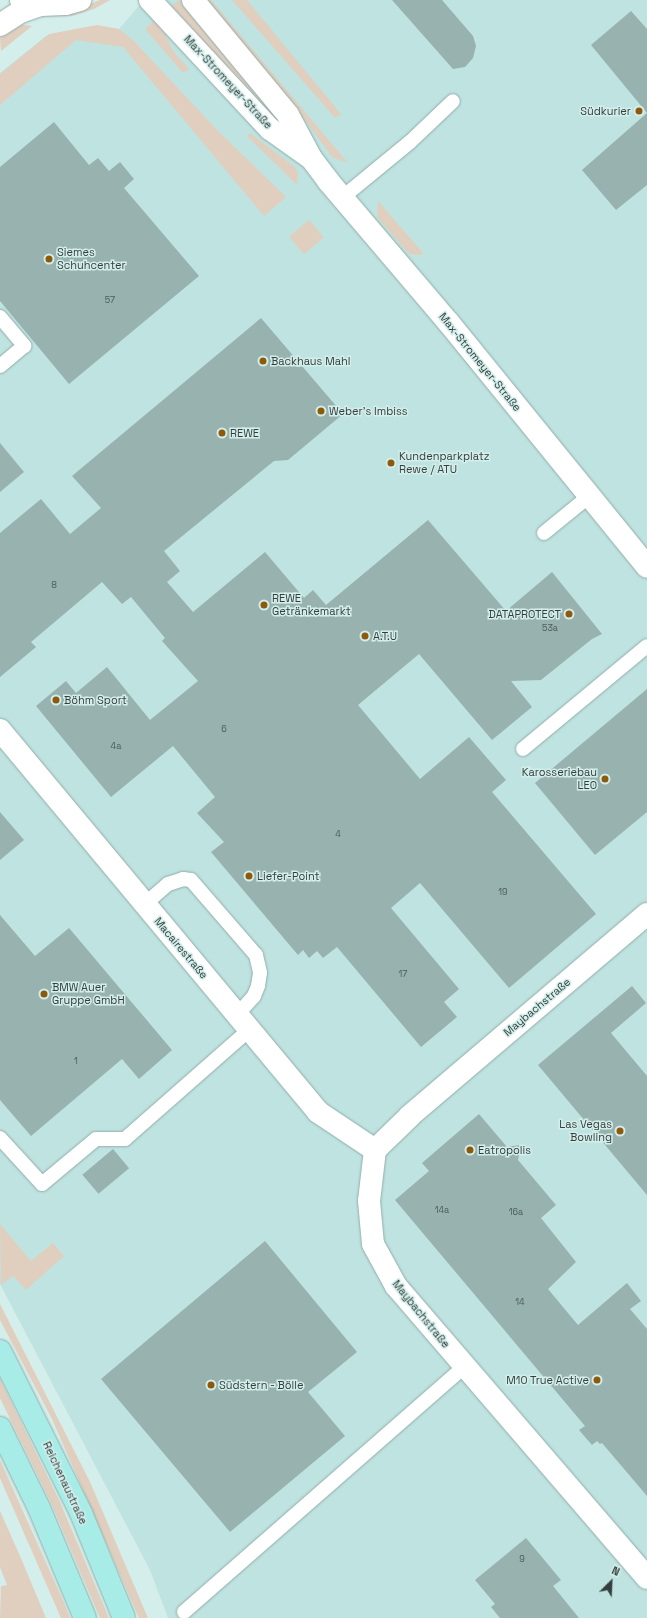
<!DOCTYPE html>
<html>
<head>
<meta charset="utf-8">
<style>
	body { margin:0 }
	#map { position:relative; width:647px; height:1618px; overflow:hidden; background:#d3eeeb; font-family:"Space Grotesk",sans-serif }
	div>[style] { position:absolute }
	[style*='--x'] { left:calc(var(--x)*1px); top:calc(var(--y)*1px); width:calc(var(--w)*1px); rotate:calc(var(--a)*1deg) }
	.built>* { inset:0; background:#bee3e0 }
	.green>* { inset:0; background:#e0cfbf; transform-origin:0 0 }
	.building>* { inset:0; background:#98b2af; transform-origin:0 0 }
	.roads { filter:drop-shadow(0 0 1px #93adaa) drop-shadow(0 0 1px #93adaa) }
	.service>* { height:14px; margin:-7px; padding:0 7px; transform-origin:7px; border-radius:7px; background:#fff }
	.minor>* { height:22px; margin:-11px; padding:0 11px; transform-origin:11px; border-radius:11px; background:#fff }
	.tertiary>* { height:22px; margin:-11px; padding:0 11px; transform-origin:11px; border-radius:11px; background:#fff }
	.primary>* { height:22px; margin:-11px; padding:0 11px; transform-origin:11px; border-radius:11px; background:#a7ece7 }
	.dots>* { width:11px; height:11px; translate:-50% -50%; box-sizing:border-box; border:2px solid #d3eeeb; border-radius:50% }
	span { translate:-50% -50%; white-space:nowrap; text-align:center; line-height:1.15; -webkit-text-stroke:3px #d3eeeb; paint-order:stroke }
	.number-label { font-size:9px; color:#4d5c5a }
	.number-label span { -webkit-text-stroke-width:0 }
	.street-label { font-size:11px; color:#343f3d }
	.poi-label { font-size:11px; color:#343f3d }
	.right { translate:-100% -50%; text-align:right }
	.left { translate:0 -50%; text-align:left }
	.north { position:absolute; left:591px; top:1562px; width:40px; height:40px; -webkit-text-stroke:3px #d3eeeb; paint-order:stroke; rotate:24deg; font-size:11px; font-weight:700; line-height:16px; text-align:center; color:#343f3d }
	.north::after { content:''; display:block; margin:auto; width:14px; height:18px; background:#343f3d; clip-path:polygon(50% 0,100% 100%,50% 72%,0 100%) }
</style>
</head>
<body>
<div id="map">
	<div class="built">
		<i style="clip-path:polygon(144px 0,647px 0,647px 1618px,168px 1618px,150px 1570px,0 1284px,0 73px,46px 36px,91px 27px,119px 29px)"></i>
	</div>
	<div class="green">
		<i style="clip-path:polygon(100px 0,110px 0,94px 9px,72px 16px,31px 17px,83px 7px)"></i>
		<i style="clip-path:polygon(179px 0,279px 120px,279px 121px,171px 6px)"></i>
		<i style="clip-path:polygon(202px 0,211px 0,348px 163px,332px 157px,308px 124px)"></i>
		<i style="clip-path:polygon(232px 0,247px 0,341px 114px,335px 118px)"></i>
		<i style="clip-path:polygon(157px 18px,173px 51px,189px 69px,183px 73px,145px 29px)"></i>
		<i style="clip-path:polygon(18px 24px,32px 26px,1px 51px,0 38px)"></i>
		<i style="clip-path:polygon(97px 25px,119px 29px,133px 40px,216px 129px,286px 197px,264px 216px,123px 47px,76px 40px,0 105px,0 74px,49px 34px)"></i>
		<i style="clip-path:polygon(250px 133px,295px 167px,298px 173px,297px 185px,247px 136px)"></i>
		<i style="clip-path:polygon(378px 201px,423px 253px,421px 255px,409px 254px,377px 217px)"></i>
		<i style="left:309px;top:220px;width:23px;height:26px;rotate:50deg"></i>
		<i style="clip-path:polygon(0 1224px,31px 1261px,53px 1243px,64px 1256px,26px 1290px,13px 1276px,1px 1285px)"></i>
		<i style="clip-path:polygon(0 1304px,90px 1482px,148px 1618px,139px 1618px,52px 1419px,0 1320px)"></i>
		<i style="clip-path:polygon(0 1379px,60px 1502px,109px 1618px,100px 1618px,52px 1505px,0 1398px)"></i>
		<i style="clip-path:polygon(0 1460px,65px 1605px,70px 1618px,61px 1618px,0 1478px)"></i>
		<i style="clip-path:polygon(0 1511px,20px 1556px,46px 1618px,0 1618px,1px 1586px,7px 1585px,0 1567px)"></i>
	</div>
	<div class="building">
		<i style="clip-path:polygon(392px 0,442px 0,473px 36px,476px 46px,473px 58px,465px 67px,453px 69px)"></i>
		<i style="clip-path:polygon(631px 11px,647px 29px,647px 185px,616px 210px,582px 170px,647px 113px,591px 45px)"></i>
		<i style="clip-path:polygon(54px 122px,89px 165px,98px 158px,109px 171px,120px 162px,134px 179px,124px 188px,199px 276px,69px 384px,0 301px,0 167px)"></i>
		<i style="clip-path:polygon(261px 318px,343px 414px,288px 460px,274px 461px,164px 551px,180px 571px,167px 582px,193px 612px,265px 552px,304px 598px,313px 590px,326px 605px,428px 520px,506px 611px,552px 572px,602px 634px,592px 639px,541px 680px,511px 681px,532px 707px,492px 740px,419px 654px,358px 705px,420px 779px,469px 737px,506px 780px,492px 792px,596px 914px,509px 988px,420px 883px,391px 908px,459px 989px,444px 1002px,457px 1017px,421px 1047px,337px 947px,323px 958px,317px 951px,309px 958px,303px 950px,298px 955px,211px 852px,224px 842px,197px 813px,215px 797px,173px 746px,111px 797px,36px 706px,66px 681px,76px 693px,107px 667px,150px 720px,198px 681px,162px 641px,165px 638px,131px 597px,122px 604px,102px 582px,31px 642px,36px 647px,0 677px,0 533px,41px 499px,70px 534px,101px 508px,72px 476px)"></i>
		<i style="clip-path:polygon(0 443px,24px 472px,0 492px)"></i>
		<i style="clip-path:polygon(647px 689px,647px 812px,595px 855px,535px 783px)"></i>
		<i style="clip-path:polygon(0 812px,24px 840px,0 860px)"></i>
		<i style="clip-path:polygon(0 915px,35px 956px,69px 928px,172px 1050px,139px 1079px,122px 1059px,31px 1136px,0 1100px)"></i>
		<i style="clip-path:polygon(632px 986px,646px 1003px,611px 1033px,647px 1076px,647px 1195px,538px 1065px)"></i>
		<i style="clip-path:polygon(479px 1114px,507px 1147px,521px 1145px,518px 1160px,556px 1205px,541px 1218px,576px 1262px,548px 1289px,578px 1325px,627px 1283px,641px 1301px,630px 1309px,647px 1329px,647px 1496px,602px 1443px,600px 1444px,597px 1441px,592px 1445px,579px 1430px,585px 1426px,395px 1200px,429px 1171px,422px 1163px)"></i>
		<i style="left:113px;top:1149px;width:25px;height:40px;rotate:50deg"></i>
		<i style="clip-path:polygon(265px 1241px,357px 1352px,308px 1392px,345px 1436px,230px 1532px,101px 1379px)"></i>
		<i style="clip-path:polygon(526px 1538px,561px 1580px,553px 1586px,579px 1618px,500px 1618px,491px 1607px,495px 1604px,475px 1580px)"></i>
	</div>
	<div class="roads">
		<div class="service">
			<i style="--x:343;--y:197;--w:87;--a:-39.4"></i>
			<i style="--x:410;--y:142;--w:59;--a:-43.6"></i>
			<i style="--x:0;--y:317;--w:38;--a:50"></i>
			<i style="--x:24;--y:346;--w:31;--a:140"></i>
			<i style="--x:544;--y:533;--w:57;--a:-39.3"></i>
			<i style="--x:523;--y:749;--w:161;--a:-39.7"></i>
			<i style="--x:145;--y:904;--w:30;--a:-41"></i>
			<i style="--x:168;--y:884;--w:16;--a:-18"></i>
			<i style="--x:183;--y:879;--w:8;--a:7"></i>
			<i style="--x:191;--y:880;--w:99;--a:49.1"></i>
			<i style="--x:256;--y:955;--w:18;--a:77"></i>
			<i style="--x:260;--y:973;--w:13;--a:99"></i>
			<i style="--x:258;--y:986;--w:11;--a:112"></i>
			<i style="--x:254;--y:996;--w:25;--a:132"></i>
			<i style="--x:0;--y:1138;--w:62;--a:47.6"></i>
			<i style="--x:42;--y:1184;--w:70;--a:-39.8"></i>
			<i style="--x:96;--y:1139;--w:29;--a:0"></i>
			<i style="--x:125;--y:1139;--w:165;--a:-41.3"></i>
			<i style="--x:184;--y:1612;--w:373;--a:-41.2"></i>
		</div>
		<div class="minor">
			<i style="--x:150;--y:0;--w:176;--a:47.1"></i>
			<i style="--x:270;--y:129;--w:47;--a:35.4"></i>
			<i style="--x:193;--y:0;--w:149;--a:50.4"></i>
			<i style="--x:288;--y:115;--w:49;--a:61.9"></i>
			<i style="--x:311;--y:158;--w:30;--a:53"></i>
			<i style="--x:329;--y:182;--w:185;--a:49.6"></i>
			<i style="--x:449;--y:323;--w:314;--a:50.9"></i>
			<i style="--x:0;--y:730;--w:497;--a:50.2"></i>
			<i style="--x:318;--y:1112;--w:69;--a:33.7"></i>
			<i style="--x:647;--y:914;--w:311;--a:139.6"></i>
			<i style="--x:410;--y:1116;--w:49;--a:135.8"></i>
			<i style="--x:375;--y:1150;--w:51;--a:96.7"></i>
			<i style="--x:369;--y:1201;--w:43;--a:84.7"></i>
			<i style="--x:373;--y:1244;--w:48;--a:61.3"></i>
			<i style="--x:396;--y:1286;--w:385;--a:49.3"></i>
		</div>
		<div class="tertiary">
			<i style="--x:21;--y:0;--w:20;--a:15"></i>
			<i style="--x:40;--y:5;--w:25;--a:-2"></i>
			<i style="--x:65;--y:4;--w:16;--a:-15"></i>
			<i style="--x:0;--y:25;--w:24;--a:-33"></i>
			<i style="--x:20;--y:12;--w:21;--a:-19"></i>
		</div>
		<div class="primary">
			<i style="--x:0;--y:1351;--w:181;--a:63.4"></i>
			<i style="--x:81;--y:1513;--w:113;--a:67.7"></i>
			<i style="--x:0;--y:1428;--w:89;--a:64"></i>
			<i style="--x:39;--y:1508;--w:119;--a:67.3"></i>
		</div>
	</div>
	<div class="dots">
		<i style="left:639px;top:111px;background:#8f590c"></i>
		<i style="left:49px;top:259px;background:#8f590c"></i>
		<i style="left:263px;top:361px;background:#8f590c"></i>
		<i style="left:321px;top:411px;background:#8f590c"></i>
		<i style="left:222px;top:433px;background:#8f590c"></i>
		<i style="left:391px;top:463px;background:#8f590c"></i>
		<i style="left:264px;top:605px;background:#8f590c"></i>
		<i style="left:569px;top:614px;background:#8f590c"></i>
		<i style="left:365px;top:636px;background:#8f590c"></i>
		<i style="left:56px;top:700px;background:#8f590c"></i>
		<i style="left:605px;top:779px;background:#8f590c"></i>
		<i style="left:249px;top:876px;background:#8f590c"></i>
		<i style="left:44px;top:994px;background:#8f590c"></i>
		<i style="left:620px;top:1131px;background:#8f590c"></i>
		<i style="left:470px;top:1150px;background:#8f590c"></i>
		<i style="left:597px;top:1380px;background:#8f590c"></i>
		<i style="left:211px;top:1385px;background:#8f590c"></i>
	</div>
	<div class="number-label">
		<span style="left:110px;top:300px">57</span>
		<span style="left:54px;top:585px">8</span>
		<span style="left:550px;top:628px">53a</span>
		<span style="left:224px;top:729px">6</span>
		<span style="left:116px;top:746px">4a</span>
		<span style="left:338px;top:834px">4</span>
		<span style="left:503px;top:892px">19</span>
		<span style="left:403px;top:974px">17</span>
		<span style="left:76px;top:1061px">1</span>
		<span style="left:442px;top:1210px">14a</span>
		<span style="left:516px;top:1212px">16a</span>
		<span style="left:520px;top:1302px">14</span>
		<span style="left:522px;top:1559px">9</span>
	</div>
	<div class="street-label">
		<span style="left:228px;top:82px;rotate:47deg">Max-Stromeyer-Straße</span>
		<span style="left:480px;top:362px;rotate:51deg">Max-Stromeyer-Straße</span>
		<span style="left:181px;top:948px;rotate:50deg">Macairestraße</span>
		<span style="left:537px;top:1007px;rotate:-40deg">Maybachstraße</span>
		<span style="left:421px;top:1314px;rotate:51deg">Maybachstraße</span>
		<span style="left:65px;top:1483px;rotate:65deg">Reichenaustraße</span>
	</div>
	<div class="poi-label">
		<span class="right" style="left:631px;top:111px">Südkurier</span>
		<span class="left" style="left:57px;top:259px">Siemes<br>Schuhcenter</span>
		<span class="left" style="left:271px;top:361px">Backhaus Mahl</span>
		<span class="left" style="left:329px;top:411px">Weber's Imbiss</span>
		<span class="left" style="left:230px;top:433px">REWE</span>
		<span class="left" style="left:399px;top:463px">Kundenparkplatz<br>Rewe / ATU</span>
		<span class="left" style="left:272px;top:605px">REWE<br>Getränkemarkt</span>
		<span class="right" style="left:561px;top:614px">DATAPROTECT</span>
		<span class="left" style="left:373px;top:636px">A.T.U</span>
		<span class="left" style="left:64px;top:700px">Böhm Sport</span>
		<span class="right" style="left:597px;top:779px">Karosseriebau<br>LEO</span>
		<span class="left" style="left:257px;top:876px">Liefer-Point</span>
		<span class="left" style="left:52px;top:994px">BMW Auer<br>Gruppe GmbH</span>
		<span class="right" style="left:612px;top:1131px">Las Vegas<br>Bowling</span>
		<span class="left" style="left:478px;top:1150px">Eatropolis</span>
		<span class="right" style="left:589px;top:1380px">M10 True Active</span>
		<span class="left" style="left:219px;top:1385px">Südstern - Bölle</span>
	</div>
	<div class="north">N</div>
</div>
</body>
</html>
